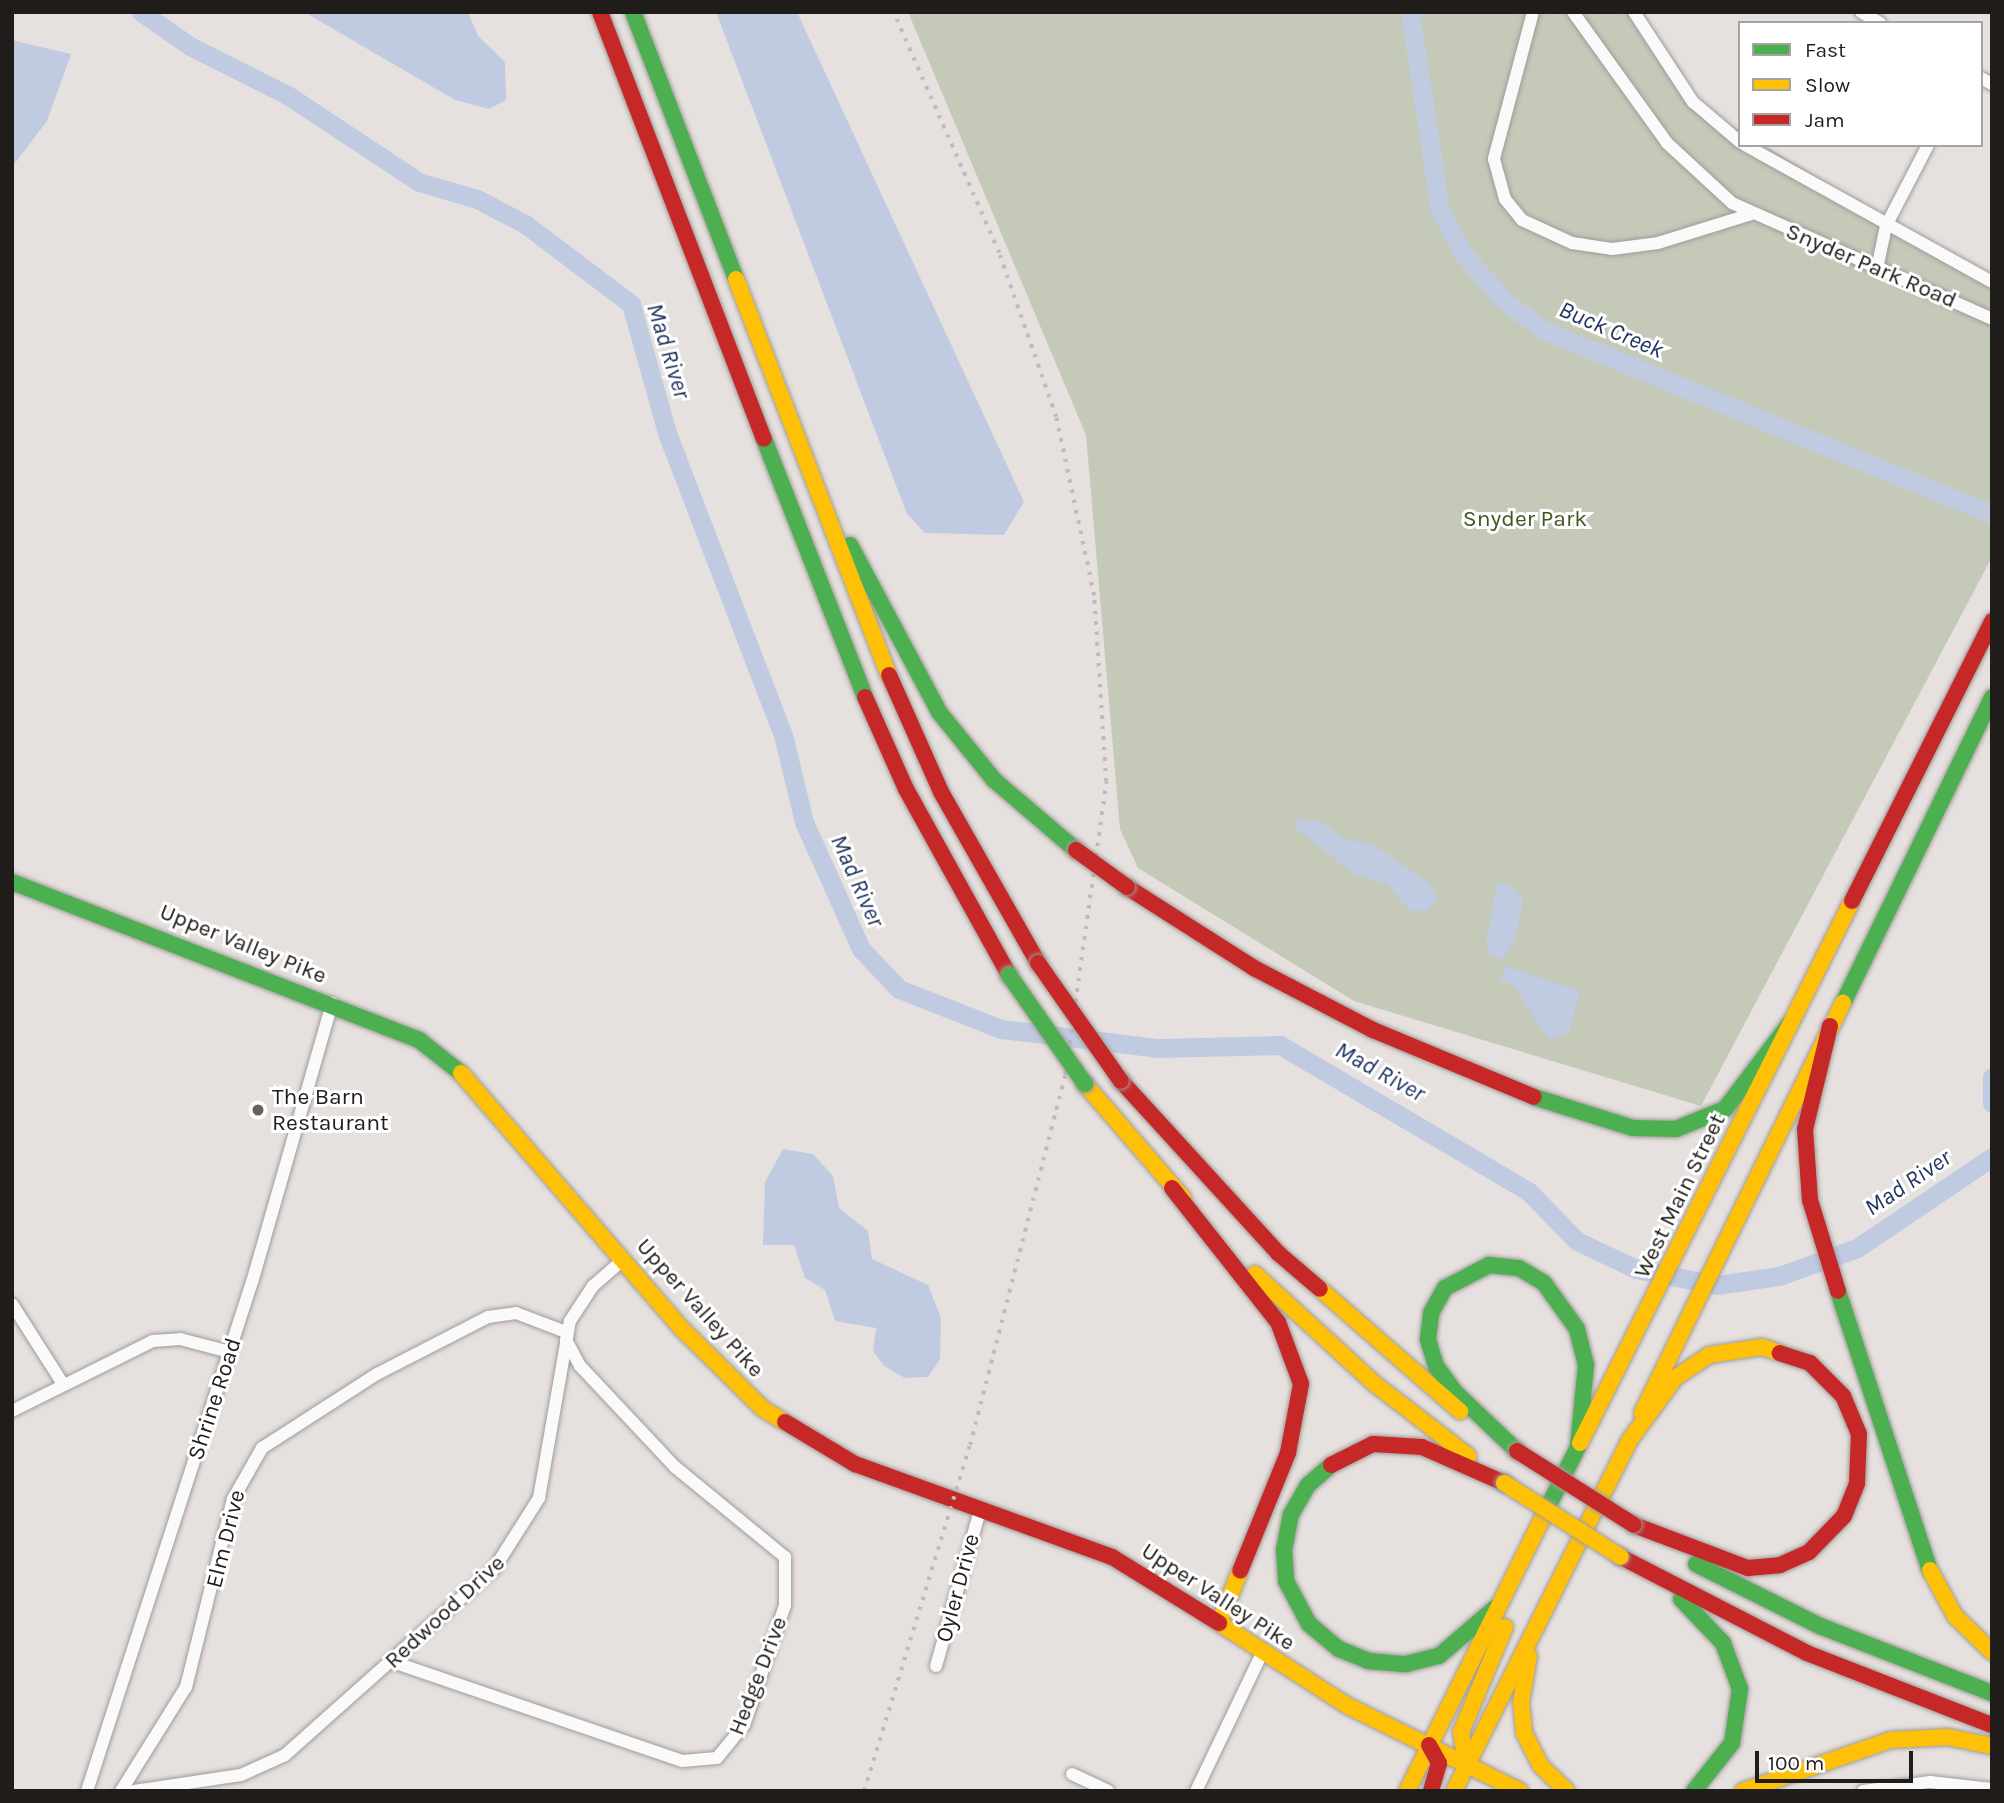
<!DOCTYPE html>
<html>
<head>
<meta charset="utf-8">
<style>
	body { margin:0 }
	#map { position:relative; width:2004px; height:1803px; overflow:hidden; background:#e6e1de; font-family:Karla,sans-serif }
	div>[style] { position:absolute }
	[style*='--x'] { left:calc(var(--x)*1px); top:calc(var(--y)*1px); width:calc(var(--w)*1px); rotate:calc(var(--a)*1deg) }
	.green>* { inset:0; background:#c4c9b8 }
	.water>* { inset:0; background:#c0cbe2 }
	.river>* { height:19px; margin:-9.5px; padding:0 9.5px; transform-origin:9.5px; border-radius:9.5px; background:#c0cbe2 }
	.roads { filter:drop-shadow(0 0 2px #a09c99) drop-shadow(0 0 2px #a09c99) }
	.street>* { height:12px; margin:-6px; padding:0 6px; transform-origin:6px; border-radius:6px; background:#fbfafa }
	.fast>* { height:16px; margin:-8px; padding:0 8px; transform-origin:8px; border-radius:8px; background:#4caf50 }
	.slow>* { height:16px; margin:-8px; padding:0 8px; transform-origin:8px; border-radius:8px; background:#ffc107 }
	.jam>* { height:16px; margin:-8px; padding:0 8px; transform-origin:8px; border-radius:8px; background:#c62828 }
	.rail>* { height:3.5px; margin-top:-1.75px; transform-origin:0; background:repeating-linear-gradient(90deg,#bcbcba 0 3.5px,transparent 0 10.5px) }
	.bridges { filter:drop-shadow(0 0 2px #a09c99) drop-shadow(0 0 2px #a09c99) }
	.fast-bridge>* { height:16px; margin:-8px; padding:0 8px; transform-origin:8px; border-radius:8px; background:#4caf50 }
	.slow-bridge>* { height:16px; margin:-8px; padding:0 8px; transform-origin:8px; border-radius:8px; background:#ffc107 }
	.jam-bridge>* { height:16px; margin:-8px; padding:0 8px; transform-origin:8px; border-radius:8px; background:#c62828 }
	.dots>* { width:19px; height:19px; translate:-50% -50%; box-sizing:border-box; border:4px solid #fff; border-radius:50% }
	span { translate:-50% -50%; white-space:nowrap; text-align:center; line-height:1.15; -webkit-text-stroke:6px #fff; paint-order:stroke }
	.street-label { font-size:23px; color:#1f1c1a }
	.park-label { font-size:23px; color:#425621 }
	.poi-label { font-size:23px; color:#1f1c1a }
	.left { translate:0 -50%; text-align:left }
	.water-label { font-size:24px; color:#1e335f; font-style:italic }
	.frame { position:absolute; inset:0; border:14px solid #1f1c1a; pointer-events:none }
	.legend { position:absolute; left:1738px; top:21px; width:245px; height:126px; box-sizing:border-box; background:#fff; border:2px solid #a5a4a3; margin:0; padding:9px 12px; list-style:none; font-size:21px; color:#1f1c1a }
	.legend li { display:flex; align-items:center; gap:14px; height:35px }
	.legend b { width:35px; border:2px solid #a5a4a3 }
	.scale { position:absolute; left:1755px; top:1751px; width:158px; height:32px; box-sizing:border-box; border:4px solid #1f1c1a; border-top:0; padding-left:9px; font-size:21px; line-height:24px; white-space:nowrap; color:#1f1c1a; -webkit-text-stroke:5px #fff; paint-order:stroke }
</style>
</head>
<body>
<div id="map">
	<div class="green">
		<i style="clip-path:polygon(908px 12px,1636px 12px,1693px 102px,1992px 283px,1992px 557px,1701px 1106px,1354px 1001px,1138px 868px,1120px 829px,1086px 435px)"></i>
	</div>
	<div class="water">
		<i style="clip-path:polygon(304px 12px,468px 12px,478px 36px,505px 62px,506px 100px,489px 109px,455px 100px)"></i>
		<i style="clip-path:polygon(716px 12px,797px 12px,1024px 502px,1004px 535px,925px 533px,907px 514px)"></i>
		<i style="clip-path:polygon(12px 40px,71px 54px,47px 121px,12px 167px)"></i>
		<i style="clip-path:polygon(1297px 818px,1323px 822px,1345px 840px,1371px 843px,1431px 884px,1438px 899px,1427px 911px,1409px 910px,1387px 884px,1354px 874px,1294px 827px)"></i>
		<i style="clip-path:polygon(1497px 882px,1514px 887px,1523px 900px,1515px 941px,1502px 959px,1490px 956px,1486px 943px)"></i>
		<i style="clip-path:polygon(1506px 966px,1580px 991px,1569px 1032px,1551px 1040px,1542px 1031px,1514px 986px,1500px 979px)"></i>
		<i style="clip-path:polygon(783px 1149px,813px 1154px,833px 1176px,839px 1208px,868px 1231px,872px 1259px,928px 1285px,941px 1318px,940px 1359px,928px 1377px,905px 1378px,884px 1366px,873px 1351px,876px 1328px,835px 1321px,825px 1290px,805px 1278px,794px 1245px,763px 1245px,765px 1182px)"></i>
	</div>
	<div class="river">
		<i style="--x:141;--y:12;--w:60;--a:34.8"></i>
		<i style="--x:190;--y:46;--w:111;--a:26.8"></i>
		<i style="--x:289;--y:96;--w:156;--a:33.5"></i>
		<i style="--x:419;--y:182;--w:60;--a:16.3"></i>
		<i style="--x:477;--y:199;--w:54;--a:27.5"></i>
		<i style="--x:525;--y:224;--w:133;--a:37"></i>
		<i style="--x:631;--y:304;--w:134;--a:74.4"></i>
		<i style="--x:667;--y:433;--w:324;--a:69"></i>
		<i style="--x:783;--y:735;--w:89;--a:76.4"></i>
		<i style="--x:804;--y:822;--w:139;--a:65.8"></i>
		<i style="--x:861;--y:949;--w:55;--a:46.5"></i>
		<i style="--x:899;--y:989;--w:110;--a:21.4"></i>
		<i style="--x:1001;--y:1029;--w:157;--a:6.9"></i>
		<i style="--x:1157;--y:1048;--w:123;--a:-1.4"></i>
		<i style="--x:1280;--y:1045;--w:288;--a:30.5"></i>
		<i style="--x:1528;--y:1191;--w:70;--a:45.6"></i>
		<i style="--x:1577;--y:1241;--w:65;--a:25.4"></i>
		<i style="--x:1636;--y:1269;--w:83;--a:11.2"></i>
		<i style="--x:1717;--y:1285;--w:63;--a:-8.3"></i>
		<i style="--x:1779;--y:1276;--w:83;--a:-19.7"></i>
		<i style="--x:1857;--y:1248;--w:163;--a:-34"></i>
		<i style="--x:1410;--y:12;--w:200;--a:81.4"></i>
		<i style="--x:1440;--y:210;--w:51;--a:61.9"></i>
		<i style="--x:1464;--y:255;--w:60;--a:48.4"></i>
		<i style="--x:1504;--y:300;--w:49;--a:37.6"></i>
		<i style="--x:1543;--y:330;--w:485;--a:22.3"></i>
		<i style="--x:1992;--y:1077;--w:26;--a:90"></i>
	</div>
	<div class="roads">
		<div class="street">
			<i style="--x:1533;--y:12;--w:152;--a:104.9"></i>
			<i style="--x:1494;--y:159;--w:41;--a:74.6"></i>
			<i style="--x:1505;--y:199;--w:27;--a:51"></i>
			<i style="--x:1522;--y:220;--w:55;--a:24.7"></i>
			<i style="--x:1572;--y:243;--w:40;--a:8.5"></i>
			<i style="--x:1612;--y:249;--w:46;--a:-7.4"></i>
			<i style="--x:1658;--y:243;--w:97;--a:-17.3"></i>
			<i style="--x:1573;--y:12;--w:161;--a:54.3"></i>
			<i style="--x:1667;--y:143;--w:88;--a:42.7"></i>
			<i style="--x:1732;--y:203;--w:285;--a:24"></i>
			<i style="--x:1634;--y:12;--w:108;--a:56.8"></i>
			<i style="--x:1693;--y:102;--w:62;--a:40.4"></i>
			<i style="--x:1861;--y:12;--w:22;--a:30"></i>
			<i style="--x:1981;--y:78;--w:13;--a:29"></i>
			<i style="--x:1745;--y:145;--w:282;--a:29"></i>
			<i style="--x:1877;--y:269;--w:44;--a:-78.2"></i>
			<i style="--x:1886;--y:226;--w:91;--a:-62.6"></i>
			<i style="--x:12;--y:1304;--w:95;--a:57.5"></i>
			<i style="--x:12;--y:1411;--w:157;--a:-26.4"></i>
			<i style="--x:153;--y:1341;--w:27;--a:-4"></i>
			<i style="--x:180;--y:1339;--w:52;--a:14.6"></i>
			<i style="--x:393;--y:1662;--w:305;--a:18.9"></i>
			<i style="--x:682;--y:1761;--w:35;--a:-5"></i>
			<i style="--x:717;--y:1758;--w:43;--a:-50.7"></i>
			<i style="--x:744;--y:1725;--w:127;--a:-71.1"></i>
			<i style="--x:785;--y:1605;--w:48;--a:-90"></i>
			<i style="--x:785;--y:1557;--w:142;--a:-140.7"></i>
			<i style="--x:675;--y:1467;--w:139;--a:-133.2"></i>
			<i style="--x:580;--y:1366;--w:30;--a:-118"></i>
			<i style="--x:936;--y:1666;--w:162;--a:-74.2"></i>
			<i style="--x:1072;--y:1774;--w:40;--a:25"></i>
			<i style="--x:87;--y:1791;--w:538;--a:-72.04"></i>
			<i style="--x:253;--y:1279;--w:287;--a:-74"></i>
			<i style="--x:121;--y:1791;--w:123;--a:-58"></i>
			<i style="--x:186;--y:1687;--w:194;--a:-76"></i>
			<i style="--x:233;--y:1499;--w:59;--a:-60.4"></i>
			<i style="--x:262;--y:1448;--w:137;--a:-32.8"></i>
			<i style="--x:377;--y:1374;--w:125;--a:-27.2"></i>
			<i style="--x:488;--y:1317;--w:28;--a:-8"></i>
			<i style="--x:516;--y:1313;--w:53;--a:20.8"></i>
			<i style="--x:134;--y:1791;--w:108;--a:-8.5"></i>
			<i style="--x:241;--y:1775;--w:48;--a:-24.4"></i>
			<i style="--x:285;--y:1755;--w:280;--a:-41.7"></i>
			<i style="--x:494;--y:1569;--w:84;--a:-57.6"></i>
			<i style="--x:539;--y:1498;--w:180;--a:-80.1"></i>
			<i style="--x:570;--y:1321;--w:42;--a:-56.7"></i>
			<i style="--x:593;--y:1286;--w:41;--a:-41.1"></i>
			<i style="--x:1196;--y:1791;--w:153;--a:-64.4"></i>
			<i style="--x:1863;--y:1791;--w:68;--a:-7.7"></i>
			<i style="--x:1930;--y:1782;--w:62;--a:6.4"></i>
		</div>
		<div class="fast">
			<i style="--x:633;--y:12;--w:286;--a:68.9"></i>
			<i style="--x:764;--y:439;--w:277;--a:68.6"></i>
			<i style="--x:850;--y:545;--w:189;--a:61.9"></i>
			<i style="--x:939;--y:712;--w:87;--a:51"></i>
			<i style="--x:994;--y:780;--w:108;--a:40.5"></i>
			<i style="--x:12;--y:882;--w:437;--a:21.2"></i>
			<i style="--x:419;--y:1040;--w:53;--a:38.2"></i>
			<i style="--x:1843;--y:1003;--w:340;--a:-64"></i>
			<i style="--x:1534;--y:1097;--w:104;--a:17.4"></i>
			<i style="--x:1633;--y:1128;--w:43;--a:1.3"></i>
			<i style="--x:1676;--y:1129;--w:53;--a:-22.2"></i>
			<i style="--x:1725;--y:1109;--w:113;--a:-52.9"></i>
			<i style="--x:1838;--y:1291;--w:294;--a:71.8"></i>
			<i style="--x:1517;--y:1451;--w:86;--a:-136.4"></i>
			<i style="--x:1455;--y:1392;--w:32;--a:-126"></i>
			<i style="--x:1436;--y:1366;--w:28;--a:-107"></i>
			<i style="--x:1428;--y:1339;--w:26;--a:-83"></i>
			<i style="--x:1431;--y:1313;--w:29;--a:-61"></i>
			<i style="--x:1445;--y:1288;--w:50;--a:-27.6"></i>
			<i style="--x:1489;--y:1265;--w:30;--a:6"></i>
			<i style="--x:1519;--y:1268;--w:29;--a:31"></i>
			<i style="--x:1544;--y:1283;--w:57;--a:54.3"></i>
			<i style="--x:1577;--y:1329;--w:37;--a:76"></i>
			<i style="--x:1586;--y:1365;--w:82;--a:95.6"></i>
			<i style="--x:1578;--y:1447;--w:76;--a:116.6"></i>
			<i style="--x:1331;--y:1465;--w:30;--a:139"></i>
			<i style="--x:1308;--y:1485;--w:34;--a:120"></i>
			<i style="--x:1291;--y:1514;--w:37;--a:101"></i>
			<i style="--x:1284;--y:1550;--w:31;--a:86"></i>
			<i style="--x:1286;--y:1581;--w:49;--a:61.9"></i>
			<i style="--x:1309;--y:1624;--w:39;--a:40"></i>
			<i style="--x:1339;--y:1649;--w:31;--a:22"></i>
			<i style="--x:1368;--y:1661;--w:38;--a:5"></i>
			<i style="--x:1406;--y:1664;--w:34;--a:-14"></i>
			<i style="--x:1439;--y:1656;--w:74;--a:-40.6"></i>
			<i style="--x:1696;--y:1564;--w:139;--a:26.6"></i>
			<i style="--x:1820;--y:1626;--w:185;--a:21.3"></i>
			<i style="--x:1681;--y:1599;--w:61;--a:46.3"></i>
			<i style="--x:1723;--y:1643;--w:49;--a:69.7"></i>
			<i style="--x:1740;--y:1689;--w:55;--a:98.4"></i>
			<i style="--x:1732;--y:1743;--w:61;--a:128.4"></i>
		</div>
		<div class="slow">
			<i style="--x:736;--y:279;--w:425;--a:68.9"></i>
			<i style="--x:461;--y:1073;--w:338;--a:49.2"></i>
			<i style="--x:682;--y:1329;--w:114;--a:44.6"></i>
			<i style="--x:763;--y:1409;--w:26;--a:31"></i>
			<i style="--x:1085;--y:1084;--w:150;--a:49.3"></i>
			<i style="--x:1255;--y:1274;--w:163;--a:42.5"></i>
			<i style="--x:1375;--y:1384;--w:118;--a:37.7"></i>
			<i style="--x:1320;--y:1289;--w:186;--a:41.1"></i>
			<i style="--x:1642;--y:1413;--w:457;--a:-63.9"></i>
			<i style="--x:1580;--y:1443;--w:606;--a:-63.35"></i>
			<i style="--x:1930;--y:1570;--w:52;--a:61.5"></i>
			<i style="--x:1955;--y:1616;--w:52;--a:44.2"></i>
			<i style="--x:1240;--y:1571;--w:56;--a:112"></i>
			<i style="--x:1219;--y:1623;--w:151;--a:32.8"></i>
			<i style="--x:1346;--y:1705;--w:194;--a:26.3"></i>
			<i style="--x:1529;--y:1656;--w:47;--a:99.9"></i>
			<i style="--x:1521;--y:1702;--w:31;--a:84"></i>
			<i style="--x:1524;--y:1733;--w:37;--a:63"></i>
			<i style="--x:1541;--y:1766;--w:36;--a:44"></i>
			<i style="--x:1466;--y:1763;--w:31;--a:-99"></i>
			<i style="--x:1461;--y:1732;--w:114;--a:-67.3"></i>
			<i style="--x:1407;--y:1791;--w:308;--a:-63.6"></i>
			<i style="--x:1454;--y:1791;--w:391;--a:-63.4"></i>
			<i style="--x:1629;--y:1441;--w:78;--a:-53.9"></i>
			<i style="--x:1675;--y:1378;--w:41;--a:-34.1"></i>
			<i style="--x:1709;--y:1355;--w:54;--a:-8.6"></i>
			<i style="--x:1762;--y:1347;--w:19;--a:18"></i>
			<i style="--x:1743;--y:1791;--w:156;--a:-19.1"></i>
			<i style="--x:1890;--y:1740;--w:58;--a:-3"></i>
			<i style="--x:1948;--y:1737;--w:45;--a:11.6"></i>
		</div>
		<div class="jam">
			<i style="--x:600;--y:12;--w:457;--a:69"></i>
			<i style="--x:889;--y:675;--w:128;--a:66"></i>
			<i style="--x:941;--y:792;--w:197;--a:60.4"></i>
			<i style="--x:865;--y:697;--w:101;--a:66"></i>
			<i style="--x:906;--y:789;--w:213;--a:61"></i>
			<i style="--x:1127;--y:887;--w:151;--a:32.5"></i>
			<i style="--x:1254;--y:968;--w:134;--a:27.5"></i>
			<i style="--x:1373;--y:1030;--w:174;--a:22.6"></i>
			<i style="--x:1852;--y:901;--w:313;--a:-63.4"></i>
			<i style="--x:1830;--y:1026;--w:106;--a:103.6"></i>
			<i style="--x:1805;--y:1129;--w:71;--a:86"></i>
			<i style="--x:1810;--y:1200;--w:95;--a:72.9"></i>
			<i style="--x:1121;--y:1081;--w:233;--a:47.6"></i>
			<i style="--x:1278;--y:1253;--w:55;--a:40.6"></i>
			<i style="--x:1172;--y:1188;--w:171;--a:51.7"></i>
			<i style="--x:1278;--y:1322;--w:66;--a:69.6"></i>
			<i style="--x:1301;--y:1384;--w:70;--a:100.7"></i>
			<i style="--x:1288;--y:1453;--w:127;--a:112.1"></i>
			<i style="--x:785;--y:1422;--w:82;--a:31"></i>
			<i style="--x:855;--y:1464;--w:273;--a:19.9"></i>
			<i style="--x:1112;--y:1557;--w:126;--a:31.7"></i>
			<i style="--x:1331;--y:1465;--w:47;--a:-26.6"></i>
			<i style="--x:1373;--y:1444;--w:49;--a:3.5"></i>
			<i style="--x:1422;--y:1447;--w:90;--a:23.7"></i>
			<i style="--x:1634;--y:1525;--w:122;--a:20.7"></i>
			<i style="--x:1748;--y:1568;--w:32;--a:-5"></i>
			<i style="--x:1780;--y:1565;--w:32;--a:-24"></i>
			<i style="--x:1809;--y:1552;--w:50;--a:-45.8"></i>
			<i style="--x:1844;--y:1516;--w:35;--a:-68"></i>
			<i style="--x:1857;--y:1483;--w:49;--a:-87.7"></i>
			<i style="--x:1859;--y:1434;--w:41;--a:-112.8"></i>
			<i style="--x:1843;--y:1396;--w:47;--a:-135"></i>
			<i style="--x:1810;--y:1363;--w:32;--a:-162"></i>
			<i style="--x:1621;--y:1557;--w:209;--a:27.3"></i>
			<i style="--x:1807;--y:1653;--w:199;--a:21.3"></i>
			<i style="--x:1429;--y:1745;--w:21;--a:61"></i>
			<i style="--x:1439;--y:1763;--w:29;--a:106"></i>
		</div>
	</div>
	<div class="rail">
		<i style="--x:864;--y:1791;--w:362;--a:-73"></i>
		<i style="--x:970;--y:1445;--w:382;--a:-75.6"></i>
		<i style="--x:1065;--y:1075;--w:296;--a:-82"></i>
		<i style="--x:1106;--y:782;--w:186;--a:-93.7"></i>
		<i style="--x:1094;--y:596;--w:183;--a:-102"></i>
		<i style="--x:1056;--y:417;--w:174;--a:-109.2"></i>
		<i style="--x:999;--y:253;--w:263;--a:-113.7"></i>
	</div>
	<div class="bridges">
		<div class="fast-bridge">
			<i style="--x:1009;--y:975;--w:133;--a:55.1"></i>
		</div>
		<div class="slow-bridge">
			<i style="--x:1504;--y:1483;--w:138;--a:32.3"></i>
		</div>
		<div class="jam-bridge">
			<i style="--x:1076;--y:850;--w:63;--a:36"></i>
			<i style="--x:1038;--y:963;--w:144;--a:54.9"></i>
			<i style="--x:1517;--y:1451;--w:138;--a:32.3"></i>
		</div>
	</div>
	<div class="dots">
		<i style="left:258px;top:1110px;background:#65615f"></i>
	</div>
	<div class="street-label">
		<span style="left:1871px;top:266px;rotate:23deg">Snyder Park Road</span>
		<span style="left:243px;top:944px;rotate:22deg">Upper Valley Pike</span>
		<span style="left:1680px;top:1196px;rotate:-64deg">West Main Street</span>
		<span style="left:700px;top:1308px;rotate:48deg">Upper Valley Pike</span>
		<span style="left:215px;top:1399px;rotate:-72deg">Shrine Road</span>
		<span style="left:226px;top:1539px;rotate:-76deg">Elm Drive</span>
		<span style="left:958px;top:1588px;rotate:-75deg">Oyler Drive</span>
		<span style="left:1218px;top:1597px;rotate:33deg">Upper Valley Pike</span>
		<span style="left:445px;top:1612px;rotate:-43deg">Redwood Drive</span>
		<span style="left:758px;top:1676px;rotate:-69deg">Hedge Drive</span>
	</div>
	<div class="park-label">
		<span style="left:1525px;top:519px">Snyder Park</span>
	</div>
	<div class="poi-label">
		<span class="left" style="left:272px;top:1110px">The Barn<br>Restaurant</span>
	</div>
	<div class="water-label">
		<span style="left:1611px;top:330px;rotate:23deg">Buck Creek</span>
		<span style="left:668px;top:351px;rotate:73deg">Mad River</span>
		<span style="left:857px;top:881px;rotate:66deg">Mad River</span>
		<span style="left:1380px;top:1072px;rotate:29deg">Mad River</span>
		<span style="left:1908px;top:1183px;rotate:-34deg">Mad River</span>
	</div>
	<div class="frame"></div>
	<ul class="legend">
	<li><b style="height:9px;background:#4caf50"></b>Fast</li>
	<li><b style="height:9px;background:#ffc107"></b>Slow</li>
	<li><b style="height:9px;background:#c62828"></b>Jam</li>
	</ul>
	<div class="scale">100 m</div>
</div>
</body>
</html>
